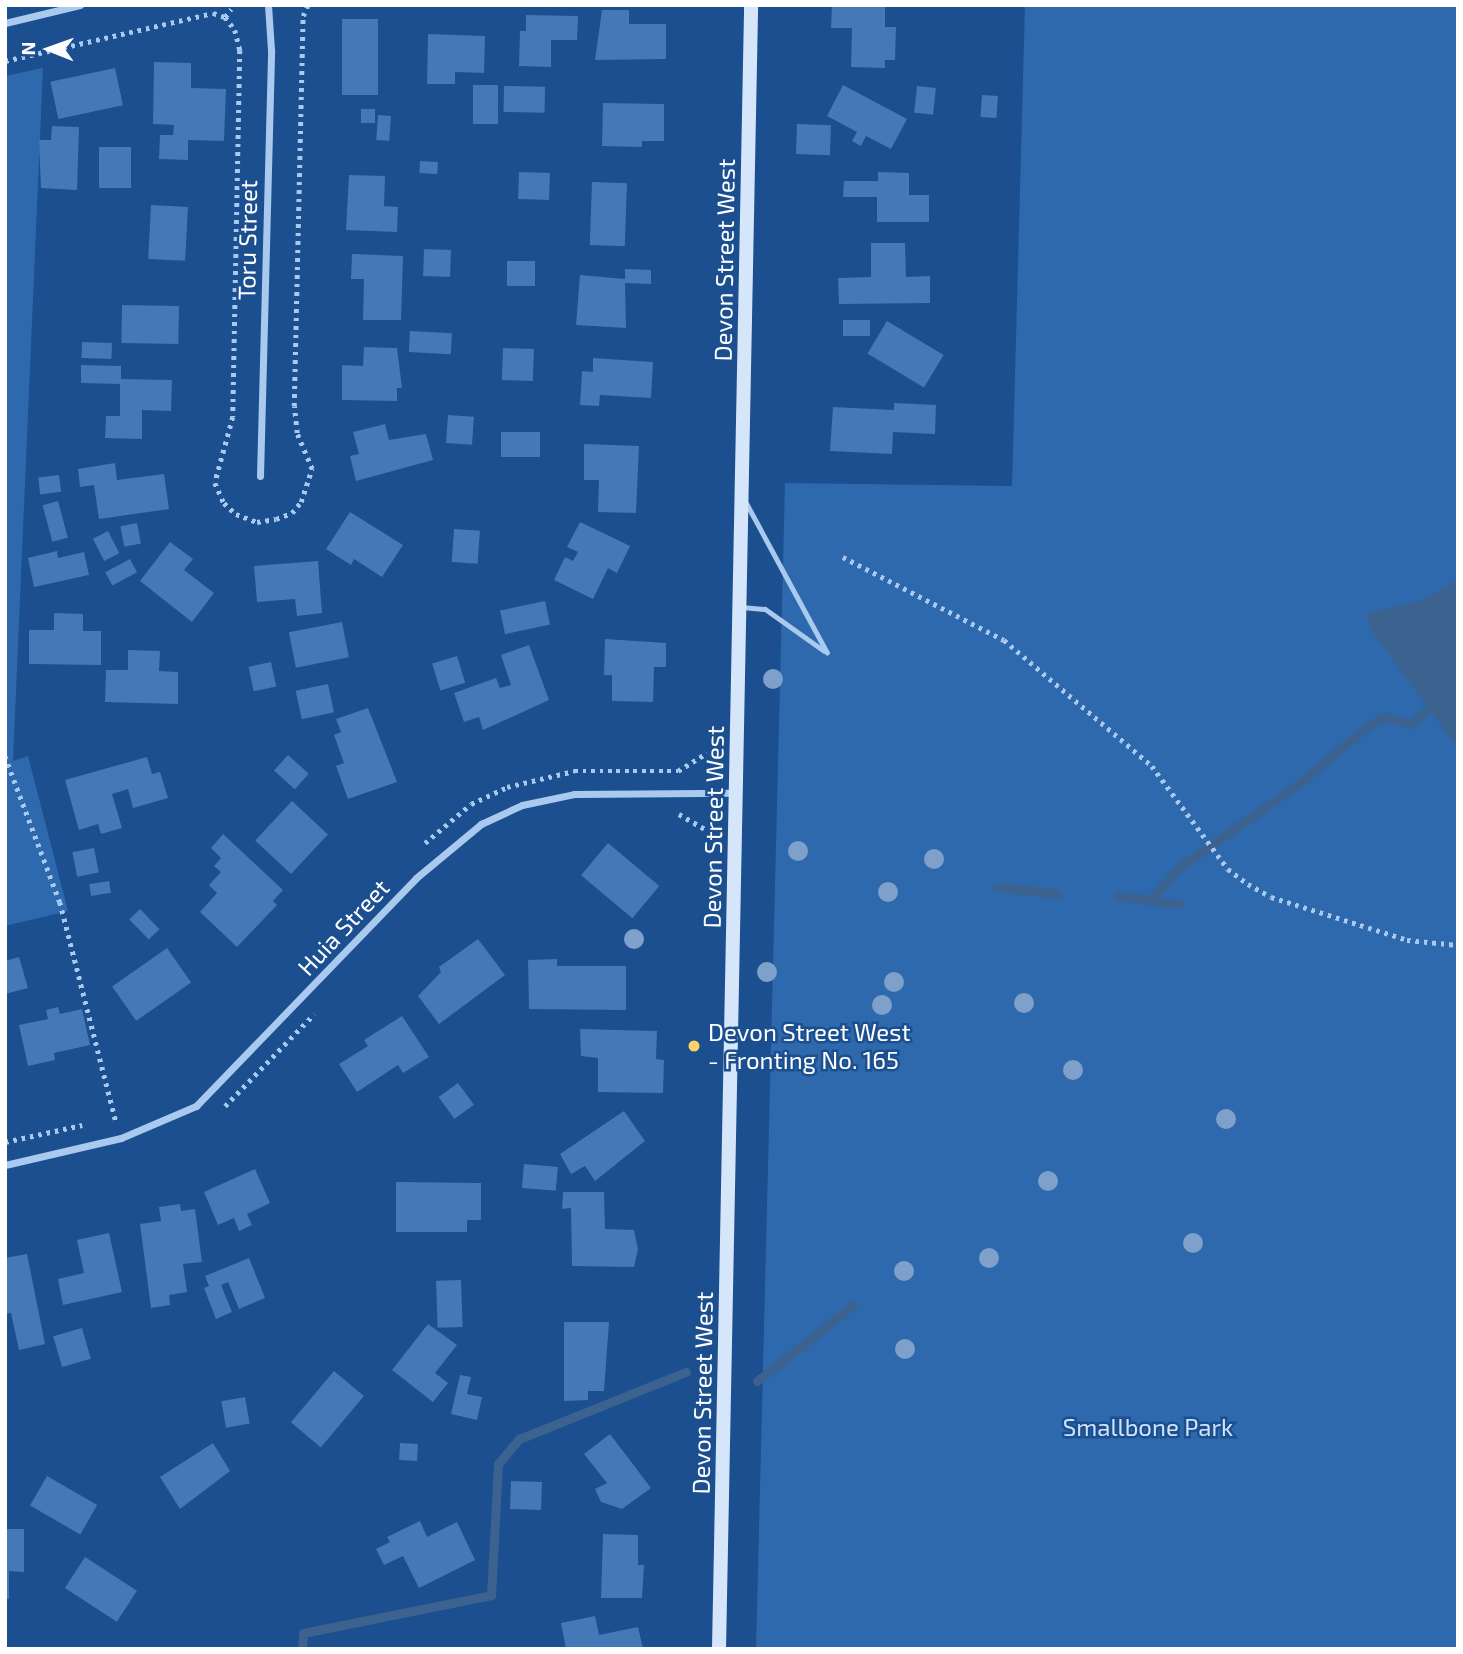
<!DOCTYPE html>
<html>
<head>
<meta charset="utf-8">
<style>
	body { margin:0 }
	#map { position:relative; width:1463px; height:1654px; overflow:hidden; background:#1b4f8f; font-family:"Exo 2",sans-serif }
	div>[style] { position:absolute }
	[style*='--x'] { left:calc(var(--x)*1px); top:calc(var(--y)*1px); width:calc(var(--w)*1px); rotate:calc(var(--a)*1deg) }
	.green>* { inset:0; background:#2e69ad }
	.water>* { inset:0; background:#3c6290 }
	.stream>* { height:9px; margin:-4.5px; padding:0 4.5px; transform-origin:4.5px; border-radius:4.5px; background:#3c6290 }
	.building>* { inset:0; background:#4478b7; transform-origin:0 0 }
	.path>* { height:4.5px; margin-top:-2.25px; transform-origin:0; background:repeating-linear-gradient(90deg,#a9c9ee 0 3.5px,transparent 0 8.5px) }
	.lane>* { height:5px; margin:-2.5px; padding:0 2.5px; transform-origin:2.5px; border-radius:2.5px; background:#a9c9ee }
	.street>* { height:7px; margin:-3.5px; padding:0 3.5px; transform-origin:3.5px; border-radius:3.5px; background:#a9c9ee }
	.secondary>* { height:14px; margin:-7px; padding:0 7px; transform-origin:7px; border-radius:7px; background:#d6e6fa }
	.trees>* { width:20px; height:20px; margin:-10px; border-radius:50%; background:#7ea0ca }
	.dots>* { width:19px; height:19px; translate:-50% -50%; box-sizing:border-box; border:4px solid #1b4f8f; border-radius:50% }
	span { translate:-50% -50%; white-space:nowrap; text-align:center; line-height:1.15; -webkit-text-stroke:5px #1b4f8f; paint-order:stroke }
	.street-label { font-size:24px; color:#fff }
	.poi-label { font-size:24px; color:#fff }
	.left { translate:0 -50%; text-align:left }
	.park-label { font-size:24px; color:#cfe3fa }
	.frame { position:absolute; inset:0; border:7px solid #fff; pointer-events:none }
	.north { position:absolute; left:14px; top:14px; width:70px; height:70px; -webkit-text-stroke:5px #1b4f8f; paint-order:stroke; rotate:271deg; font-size:19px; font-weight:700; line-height:28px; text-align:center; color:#fff }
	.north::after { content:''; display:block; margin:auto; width:24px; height:32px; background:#fff; clip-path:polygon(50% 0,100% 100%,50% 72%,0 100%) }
</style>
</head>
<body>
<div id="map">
	<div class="green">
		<i style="clip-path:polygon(1025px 5px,1458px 5px,1458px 1649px,756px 1649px,785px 483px,1012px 486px)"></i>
		<i style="clip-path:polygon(43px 68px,13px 761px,28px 756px,68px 911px,5px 926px,5px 76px)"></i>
	</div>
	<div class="water">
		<i style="clip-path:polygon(1458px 580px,1458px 749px,1369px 627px,1366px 613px,1421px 601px)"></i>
	</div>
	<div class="stream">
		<i style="--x:997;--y:887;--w:61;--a:6.5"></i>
		<i style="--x:1118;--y:896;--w:62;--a:7.5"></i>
		<i style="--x:1150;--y:900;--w:46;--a:-47.6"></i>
		<i style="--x:1181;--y:866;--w:140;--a:-34.8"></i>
		<i style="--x:1296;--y:786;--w:95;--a:-39.9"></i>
		<i style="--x:1369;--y:725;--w:18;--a:-27"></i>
		<i style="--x:1385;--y:717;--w:27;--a:15"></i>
		<i style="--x:1411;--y:724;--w:21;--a:-41"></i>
		<i style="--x:757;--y:1381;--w:122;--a:-38.4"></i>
		<i style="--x:302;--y:1649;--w:16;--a:-86"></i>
		<i style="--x:303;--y:1633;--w:192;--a:-11.4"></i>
		<i style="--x:491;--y:1595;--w:131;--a:-86.9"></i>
		<i style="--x:498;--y:1464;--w:33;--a:-50"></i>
		<i style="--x:519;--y:1439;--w:180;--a:-21.9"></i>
	</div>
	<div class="building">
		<i style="clip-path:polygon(832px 5px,885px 6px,885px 27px,896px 27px,895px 60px,885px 60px,885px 68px,851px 67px,852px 28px,831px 28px)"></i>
		<i style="clip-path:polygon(602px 10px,629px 10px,629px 24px,666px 24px,666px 59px,595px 60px)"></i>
		<i style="clip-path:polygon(526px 15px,578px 16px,577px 40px,551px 40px,551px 67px,519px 66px,520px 31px,526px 31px)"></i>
		<i style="left:342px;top:19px;width:36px;height:76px"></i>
		<i style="clip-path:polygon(428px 34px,485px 36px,484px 73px,455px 72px,455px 84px,427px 84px)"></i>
		<i style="clip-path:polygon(154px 62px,191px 63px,191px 88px,226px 89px,224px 141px,188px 140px,188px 160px,159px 159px,160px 135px,173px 135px,174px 125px,153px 124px)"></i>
		<i style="left:115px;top:68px;width:38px;height:66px;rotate:78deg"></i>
		<i style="left:473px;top:85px;width:25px;height:39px"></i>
		<i style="clip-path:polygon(843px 85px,907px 119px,891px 149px,866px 136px,861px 146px,852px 141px,857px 132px,827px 116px)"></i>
		<i style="left:504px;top:86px;width:41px;height:26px;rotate:1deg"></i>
		<i style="left:917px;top:86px;width:19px;height:27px;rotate:6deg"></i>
		<i style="left:982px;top:95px;width:16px;height:22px;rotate:4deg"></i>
		<i style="clip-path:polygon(603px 103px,664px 104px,664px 141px,642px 141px,642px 147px,602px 146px)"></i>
		<i style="left:361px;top:109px;width:14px;height:14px"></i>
		<i style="left:378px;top:115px;width:13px;height:25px;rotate:4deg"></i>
		<i style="left:797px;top:124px;width:34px;height:30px;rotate:2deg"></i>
		<i style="clip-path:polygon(52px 126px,79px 127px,77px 190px,41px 188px,39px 140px,51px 140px)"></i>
		<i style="left:99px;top:147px;width:32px;height:41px"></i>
		<i style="left:420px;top:161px;width:18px;height:12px;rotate:3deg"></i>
		<i style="left:519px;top:172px;width:31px;height:27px;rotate:2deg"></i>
		<i style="clip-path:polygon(878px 172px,909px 173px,909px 195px,929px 195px,929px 222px,877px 222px,877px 197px,843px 197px,844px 181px,878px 181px)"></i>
		<i style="clip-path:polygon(349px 175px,385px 176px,384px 206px,398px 207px,397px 232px,346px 230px)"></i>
		<i style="left:592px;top:182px;width:35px;height:63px;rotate:2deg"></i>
		<i style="left:151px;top:205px;width:37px;height:54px;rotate:3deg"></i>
		<i style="clip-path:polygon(871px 243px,905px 243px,906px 277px,930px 276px,930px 303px,839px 304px,838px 278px,871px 277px)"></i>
		<i style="left:424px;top:249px;width:27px;height:27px;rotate:2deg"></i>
		<i style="clip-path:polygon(352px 254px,403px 256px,401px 320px,363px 320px,364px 279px,351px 279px)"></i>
		<i style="left:507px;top:261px;width:28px;height:25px"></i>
		<i style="clip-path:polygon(625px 269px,651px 270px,651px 284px,625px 283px,626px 328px,576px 325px,580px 275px,625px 279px)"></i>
		<i style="left:122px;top:305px;width:57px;height:38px;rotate:1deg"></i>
		<i style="left:843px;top:320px;width:27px;height:16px"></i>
		<i style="left:887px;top:321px;width:66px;height:38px;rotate:31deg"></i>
		<i style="left:410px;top:331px;width:42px;height:21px;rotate:3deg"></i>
		<i style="left:82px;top:342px;width:30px;height:16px;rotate:2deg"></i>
		<i style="clip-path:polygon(364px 347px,397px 348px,402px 388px,397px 388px,397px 401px,342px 400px,342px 365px,363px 366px)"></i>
		<i style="left:503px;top:348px;width:31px;height:32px;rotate:2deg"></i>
		<i style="clip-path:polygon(593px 358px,653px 362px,651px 398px,600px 395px,599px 406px,580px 405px,582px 371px,593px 372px)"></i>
		<i style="clip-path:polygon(81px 365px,121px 366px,121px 379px,172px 380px,171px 411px,142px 410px,142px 439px,105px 438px,106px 416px,120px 416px,120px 384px,81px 383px)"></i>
		<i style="clip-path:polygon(894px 403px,936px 405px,935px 434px,893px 432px,892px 454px,830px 451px,833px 407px,894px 410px)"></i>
		<i style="left:448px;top:415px;width:26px;height:28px;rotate:4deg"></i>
		<i style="clip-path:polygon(385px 424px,389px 440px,426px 434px,433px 460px,356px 481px,350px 456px,359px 454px,353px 432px)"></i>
		<i style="left:501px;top:432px;width:39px;height:25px"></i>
		<i style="clip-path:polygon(584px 444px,639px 446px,636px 513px,598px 512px,599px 480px,584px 480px)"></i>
		<i style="clip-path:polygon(115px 463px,117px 480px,164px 474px,169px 509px,99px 519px,94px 485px,80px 487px,78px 469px)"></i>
		<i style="left:59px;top:475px;width:17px;height:21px;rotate:83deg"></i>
		<i style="left:58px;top:501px;width:38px;height:16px;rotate:75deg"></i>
		<i style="clip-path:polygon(350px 512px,403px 545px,382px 577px,354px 559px,351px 565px,326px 549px)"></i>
		<i style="clip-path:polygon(580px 522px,630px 546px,617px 573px,608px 568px,593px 599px,554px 580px,565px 557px,573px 561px,578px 552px,567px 547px)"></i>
		<i style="left:137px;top:523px;width:21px;height:17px;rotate:79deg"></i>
		<i style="left:454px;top:529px;width:26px;height:33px;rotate:4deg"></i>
		<i style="left:108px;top:531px;width:25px;height:17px;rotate:63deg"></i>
		<i style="clip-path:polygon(170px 542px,193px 559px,184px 570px,214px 593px,192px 622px,140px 581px)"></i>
		<i style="clip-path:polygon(57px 551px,58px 558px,84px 552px,89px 575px,34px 587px,28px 558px)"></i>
		<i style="left:130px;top:559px;width:15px;height:28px;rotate:62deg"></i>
		<i style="clip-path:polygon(318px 561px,322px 613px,297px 616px,295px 599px,257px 602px,254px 566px)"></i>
		<i style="left:545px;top:601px;width:24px;height:46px;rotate:78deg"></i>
		<i style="clip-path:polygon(54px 613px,83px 614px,83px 631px,101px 631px,101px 665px,29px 664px,29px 630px,54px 630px)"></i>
		<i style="left:342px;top:622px;width:36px;height:54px;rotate:79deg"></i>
		<i style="clip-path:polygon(605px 639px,666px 643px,666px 667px,654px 667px,653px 702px,612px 701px,612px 675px,604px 675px)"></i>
		<i style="clip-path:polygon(529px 645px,549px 700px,483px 730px,479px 717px,464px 722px,454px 693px,496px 678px,500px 688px,511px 685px,501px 655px)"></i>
		<i style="clip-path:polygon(128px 650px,160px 651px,159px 671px,178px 672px,178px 704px,105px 702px,106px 670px,128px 670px)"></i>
		<i style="left:457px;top:656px;width:28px;height:26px;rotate:73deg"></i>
		<i style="left:271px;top:662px;width:25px;height:23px;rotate:78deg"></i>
		<i style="left:328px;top:684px;width:29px;height:33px;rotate:78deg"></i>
		<i style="clip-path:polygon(368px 708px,397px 782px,348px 799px,336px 766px,344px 763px,334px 735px,341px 732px,336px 719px)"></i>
		<i style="left:288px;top:755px;width:28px;height:21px;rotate:42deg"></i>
		<i style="clip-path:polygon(147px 757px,152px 774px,160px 772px,168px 798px,133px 808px,128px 789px,112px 794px,122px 828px,101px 834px,98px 824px,79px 830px,65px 780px)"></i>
		<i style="left:292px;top:801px;width:49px;height:54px;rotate:43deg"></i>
		<i style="clip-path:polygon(223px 834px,283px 890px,273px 901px,277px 905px,237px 947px,200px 912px,217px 893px,209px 885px,221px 872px,214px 866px,221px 858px,211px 848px)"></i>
		<i style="left:608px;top:843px;width:67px;height:42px;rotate:40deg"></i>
		<i style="left:94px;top:848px;width:25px;height:22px;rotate:79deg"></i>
		<i style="left:109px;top:881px;width:12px;height:20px;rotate:81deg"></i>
		<i style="left:140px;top:909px;width:28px;height:15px;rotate:46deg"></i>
		<i style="clip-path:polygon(478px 939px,505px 975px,439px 1024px,418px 996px,441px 972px,439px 967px)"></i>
		<i style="left:167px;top:948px;width:42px;height:67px;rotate:55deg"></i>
		<i style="clip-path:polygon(19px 957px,28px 988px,5px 994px,5px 961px)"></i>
		<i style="clip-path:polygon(557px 959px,557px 966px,626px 966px,626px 1010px,529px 1009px,528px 960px)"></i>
		<i style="clip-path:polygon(58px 1007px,60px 1014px,82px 1009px,90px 1045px,54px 1053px,55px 1060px,28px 1066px,19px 1025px,48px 1019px,46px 1010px)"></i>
		<i style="clip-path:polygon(402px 1016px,429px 1057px,403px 1073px,398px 1065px,357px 1092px,339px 1064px,368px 1046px,364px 1040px)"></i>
		<i style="clip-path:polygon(580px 1029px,657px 1031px,656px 1059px,664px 1060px,663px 1093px,598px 1092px,598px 1058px,581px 1056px)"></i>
		<i style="left:458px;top:1083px;width:27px;height:24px;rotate:54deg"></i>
		<i style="clip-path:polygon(624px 1111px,645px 1141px,595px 1181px,585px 1166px,571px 1174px,560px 1154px)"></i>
		<i style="left:524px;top:1164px;width:34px;height:24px;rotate:5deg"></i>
		<i style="clip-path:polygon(255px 1169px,270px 1203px,247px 1214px,252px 1225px,239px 1231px,234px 1218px,218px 1225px,204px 1192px)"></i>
		<i style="clip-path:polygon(396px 1182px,481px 1183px,481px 1220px,467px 1220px,467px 1232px,396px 1232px)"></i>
		<i style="clip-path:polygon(563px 1192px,604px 1192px,605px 1229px,634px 1230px,638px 1249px,634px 1267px,572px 1266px,571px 1208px,562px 1209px)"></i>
		<i style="clip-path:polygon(180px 1204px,181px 1211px,195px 1209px,202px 1262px,183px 1264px,187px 1292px,169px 1295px,170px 1305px,151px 1308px,140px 1224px,161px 1221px,159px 1207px)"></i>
		<i style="clip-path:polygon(109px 1233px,122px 1292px,63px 1305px,58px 1279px,84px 1273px,77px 1240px)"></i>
		<i style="clip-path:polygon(27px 1254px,45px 1344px,19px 1350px,11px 1313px,5px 1314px,5px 1258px)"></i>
		<i style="clip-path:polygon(249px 1258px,265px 1298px,239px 1309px,228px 1282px,221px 1285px,232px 1312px,216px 1319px,204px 1288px,209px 1286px,205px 1276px)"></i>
		<i style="left:461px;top:1280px;width:47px;height:25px;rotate:88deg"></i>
		<i style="clip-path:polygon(564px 1322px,609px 1322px,604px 1391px,588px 1391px,588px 1400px,564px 1401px)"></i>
		<i style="clip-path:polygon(428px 1324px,457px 1345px,435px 1373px,448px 1383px,433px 1402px,392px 1370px)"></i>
		<i style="left:82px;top:1328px;width:32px;height:30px;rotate:74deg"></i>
		<i style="left:334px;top:1371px;width:39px;height:67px;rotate:40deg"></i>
		<i style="clip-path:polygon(460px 1375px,471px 1377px,467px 1394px,482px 1397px,477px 1420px,451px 1414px)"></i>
		<i style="left:245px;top:1397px;width:27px;height:24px;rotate:80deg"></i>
		<i style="clip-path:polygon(610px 1434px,651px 1488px,622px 1509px,601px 1502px,595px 1489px,607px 1483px,584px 1454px)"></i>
		<i style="clip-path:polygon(213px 1443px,230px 1471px,180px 1509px,160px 1477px)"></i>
		<i style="left:400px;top:1443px;width:18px;height:17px;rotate:3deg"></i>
		<i style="left:47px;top:1476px;width:58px;height:34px;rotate:30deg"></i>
		<i style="left:511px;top:1481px;width:31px;height:28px;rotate:2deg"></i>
		<i style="clip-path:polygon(420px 1521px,427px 1537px,457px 1522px,475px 1560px,419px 1588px,403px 1556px,384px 1565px,376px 1549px,390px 1542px,387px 1537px)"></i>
		<i style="clip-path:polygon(5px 1529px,24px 1529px,24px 1572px,9px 1571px,9px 1599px,5px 1599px)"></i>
		<i style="clip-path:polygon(603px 1534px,638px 1535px,638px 1565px,644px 1565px,642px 1598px,601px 1598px)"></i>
		<i style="left:85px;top:1557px;width:62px;height:37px;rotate:33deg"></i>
		<i style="clip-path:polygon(595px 1616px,599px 1635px,638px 1627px,643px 1649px,566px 1649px,561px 1623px)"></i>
	</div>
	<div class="path">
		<i style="--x:225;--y:17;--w:10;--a:-53"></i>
		<i style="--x:5;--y:61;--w:213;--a:-13"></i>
		<i style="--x:213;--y:13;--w:13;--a:18"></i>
		<i style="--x:225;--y:17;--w:16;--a:52"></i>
		<i style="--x:235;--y:30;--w:21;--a:76"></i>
		<i style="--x:240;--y:50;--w:367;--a:91.1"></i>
		<i style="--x:233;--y:417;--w:68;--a:105.3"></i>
		<i style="--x:215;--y:483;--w:22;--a:66"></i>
		<i style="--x:224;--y:503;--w:16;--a:43"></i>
		<i style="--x:236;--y:514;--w:22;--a:21"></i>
		<i style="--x:257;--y:522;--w:19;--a:-9"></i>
		<i style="--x:276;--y:519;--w:17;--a:-21"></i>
		<i style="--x:292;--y:513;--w:14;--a:-51"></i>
		<i style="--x:301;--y:502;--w:35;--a:-72"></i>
		<i style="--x:312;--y:469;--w:39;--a:-113"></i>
		<i style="--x:297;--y:433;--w:27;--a:-96"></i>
		<i style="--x:294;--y:406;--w:390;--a:-88.7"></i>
		<i style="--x:303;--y:16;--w:12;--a:-66"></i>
		<i style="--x:843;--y:557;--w:181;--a:27.3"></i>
		<i style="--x:1004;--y:640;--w:194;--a:40.4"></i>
		<i style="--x:1152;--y:766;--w:128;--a:53.6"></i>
		<i style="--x:1228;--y:869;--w:25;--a:37"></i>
		<i style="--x:1248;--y:884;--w:26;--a:29"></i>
		<i style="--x:1271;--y:897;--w:143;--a:17.5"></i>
		<i style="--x:1407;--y:940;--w:51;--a:5.6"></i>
		<i style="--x:5;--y:756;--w:156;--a:69.4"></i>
		<i style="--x:60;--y:902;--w:226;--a:75.7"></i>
		<i style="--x:679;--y:814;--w:30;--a:30"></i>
		<i style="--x:425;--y:843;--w:60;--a:-40.3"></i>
		<i style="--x:471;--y:804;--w:40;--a:-25"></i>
		<i style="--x:507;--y:787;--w:69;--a:-13.4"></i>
		<i style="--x:574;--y:771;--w:104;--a:0"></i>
		<i style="--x:678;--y:771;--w:34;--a:-32"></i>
		<i style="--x:225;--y:1106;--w:128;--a:-45.9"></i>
		<i style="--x:5;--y:1142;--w:79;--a:-12.4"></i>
	</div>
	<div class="lane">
		<i style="--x:746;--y:503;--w:170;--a:61.6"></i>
		<i style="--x:741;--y:607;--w:24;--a:5"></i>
		<i style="--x:765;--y:609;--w:72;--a:35.4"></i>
	</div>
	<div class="street">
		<i style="--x:5;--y:23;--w:77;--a:-13.5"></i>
		<i style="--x:260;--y:476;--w:426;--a:-88.5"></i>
		<i style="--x:271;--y:50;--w:45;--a:-93.8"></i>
		<i style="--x:5;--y:1165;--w:119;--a:-13.1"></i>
		<i style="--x:121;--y:1138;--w:82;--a:-23.1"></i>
		<i style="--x:196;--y:1106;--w:317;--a:-46"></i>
		<i style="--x:416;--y:878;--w:85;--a:-39.7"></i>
		<i style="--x:481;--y:824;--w:45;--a:-24.9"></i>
		<i style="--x:522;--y:805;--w:53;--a:-11.9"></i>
		<i style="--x:574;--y:794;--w:162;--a:-0.4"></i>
	</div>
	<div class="secondary">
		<i style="--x:719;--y:1649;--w:1644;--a:-88.88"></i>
	</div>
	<div class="trees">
		<i style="left:773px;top:679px"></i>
		<i style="left:798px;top:851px"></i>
		<i style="left:934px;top:859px"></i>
		<i style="left:888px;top:892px"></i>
		<i style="left:634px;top:939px"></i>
		<i style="left:767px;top:972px"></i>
		<i style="left:894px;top:982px"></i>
		<i style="left:1024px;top:1003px"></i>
		<i style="left:882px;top:1005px"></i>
		<i style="left:1073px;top:1070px"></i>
		<i style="left:1226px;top:1119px"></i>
		<i style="left:1048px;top:1181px"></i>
		<i style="left:1193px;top:1243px"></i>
		<i style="left:989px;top:1258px"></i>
		<i style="left:904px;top:1271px"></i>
		<i style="left:905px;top:1349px"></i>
	</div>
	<div class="dots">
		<i style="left:694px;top:1046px;background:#ffd166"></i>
	</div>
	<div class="street-label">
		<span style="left:247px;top:240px;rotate:-89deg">Toru Street</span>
		<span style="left:724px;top:260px;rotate:-89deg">Devon Street West</span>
		<span style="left:713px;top:827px;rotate:-89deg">Devon Street West</span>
		<span style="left:343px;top:927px;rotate:-47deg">Huia Street</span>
		<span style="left:702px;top:1393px;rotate:-89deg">Devon Street West</span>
	</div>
	<div class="poi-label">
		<span class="left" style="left:708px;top:1046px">Devon Street West<br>- Fronting No. 165</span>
	</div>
	<div class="park-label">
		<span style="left:1148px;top:1427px">Smallbone Park</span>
	</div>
	<div class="frame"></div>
	<div class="north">N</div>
</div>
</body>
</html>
